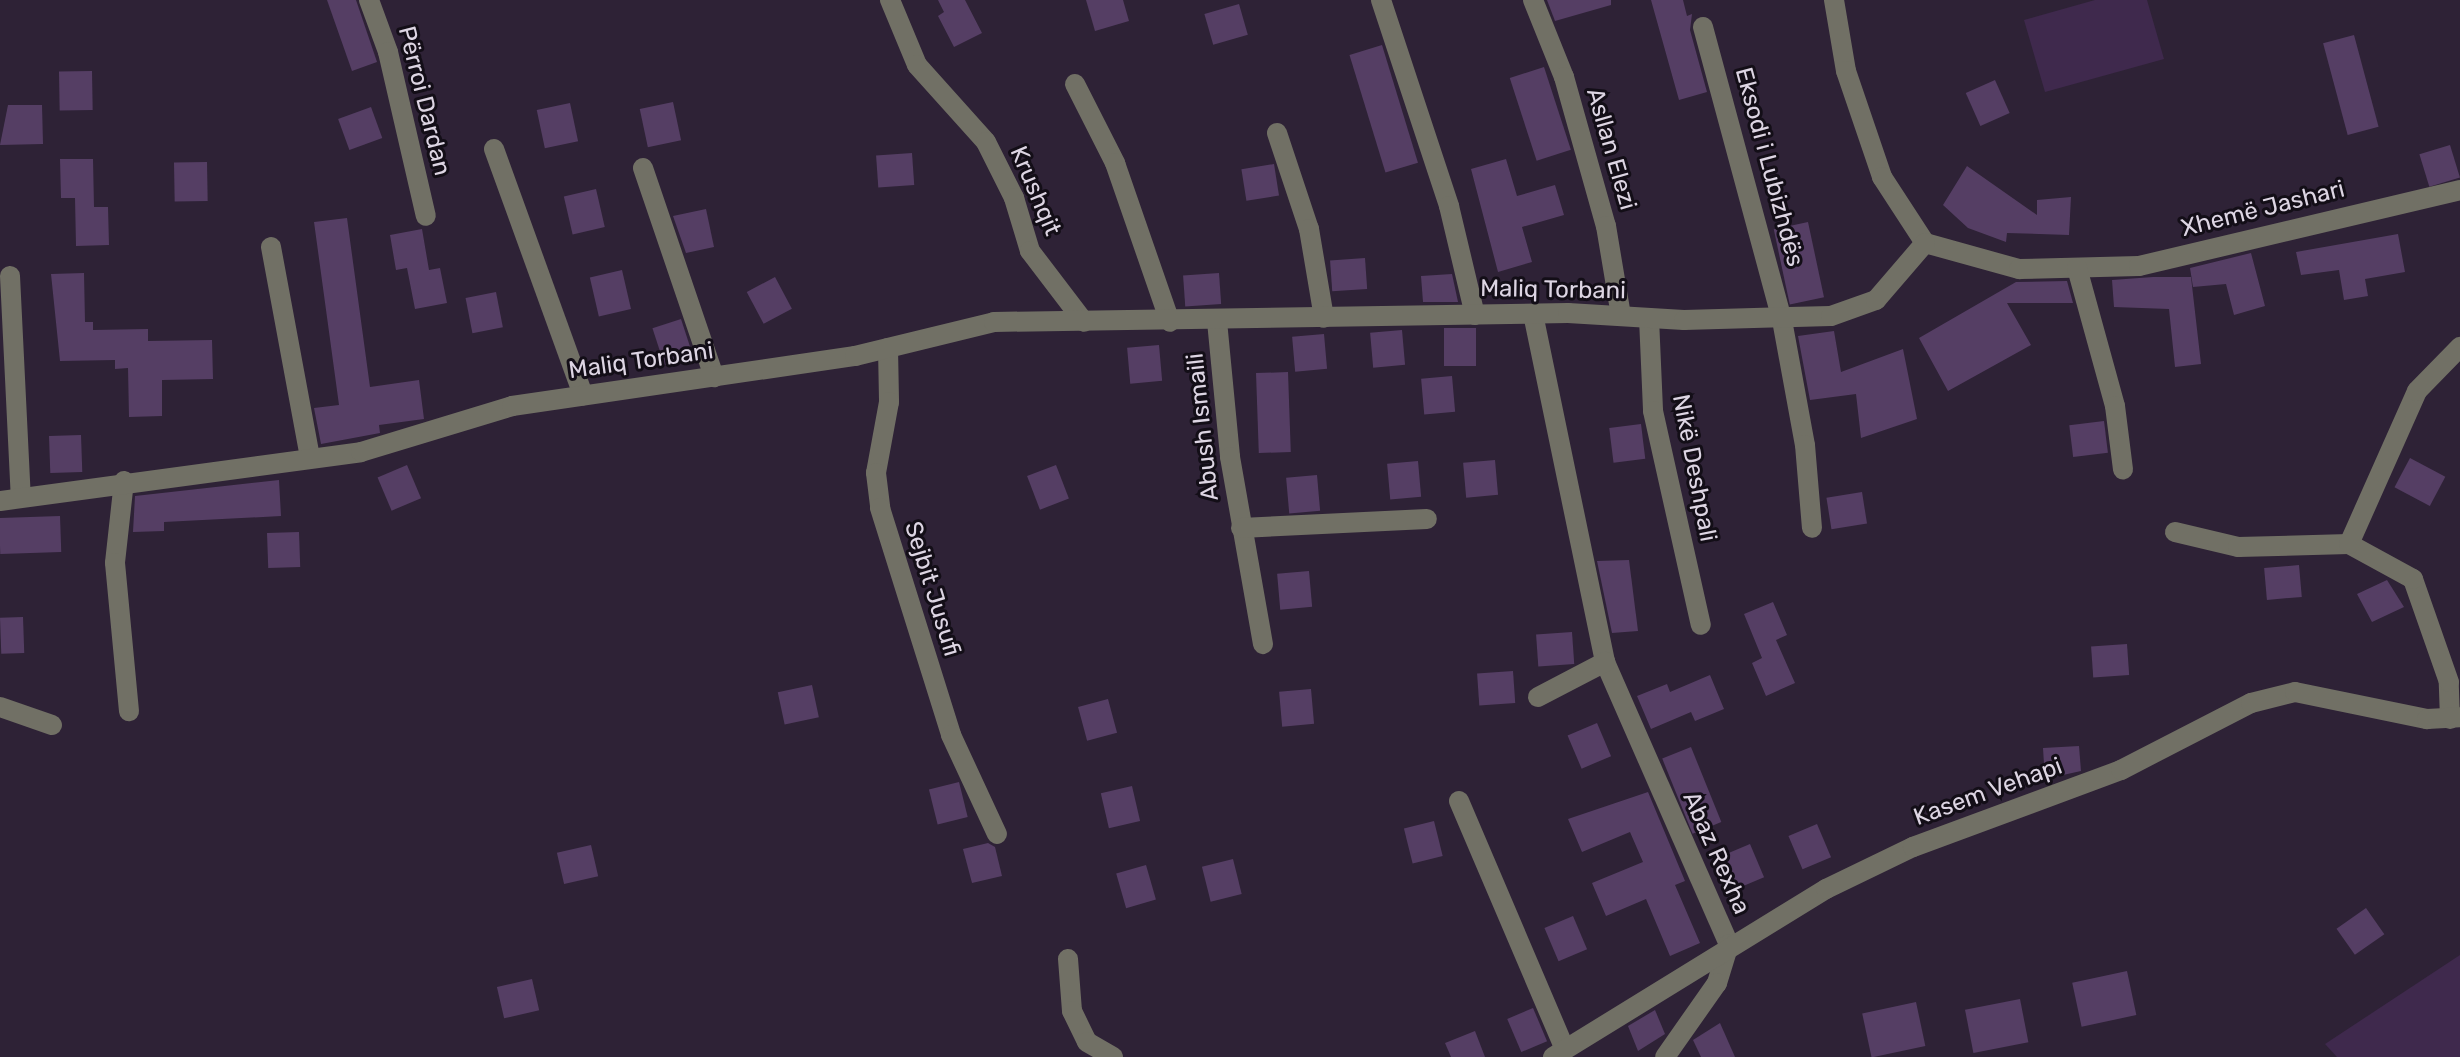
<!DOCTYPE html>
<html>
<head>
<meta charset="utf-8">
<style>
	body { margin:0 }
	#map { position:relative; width:2460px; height:1057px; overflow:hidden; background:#2e2236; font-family:Rubik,sans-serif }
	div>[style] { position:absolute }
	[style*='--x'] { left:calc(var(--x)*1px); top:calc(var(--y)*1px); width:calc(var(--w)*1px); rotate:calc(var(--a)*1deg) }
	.green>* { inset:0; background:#3f294d }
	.building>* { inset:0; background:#553e64; transform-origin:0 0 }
	.minor>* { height:20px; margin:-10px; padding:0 10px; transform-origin:10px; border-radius:10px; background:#717065 }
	span { translate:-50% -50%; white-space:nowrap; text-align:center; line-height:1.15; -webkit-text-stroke:6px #130e17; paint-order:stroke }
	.street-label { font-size:24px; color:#ddd5e3 }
</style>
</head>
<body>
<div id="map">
	<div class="green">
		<i style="clip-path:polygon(2095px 0,2147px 0,2164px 59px,2045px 92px,2024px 20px)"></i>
		<i style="clip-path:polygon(2460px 955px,2460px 1057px,2337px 1057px,2325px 1044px)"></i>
	</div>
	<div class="building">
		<i style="clip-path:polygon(327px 0,356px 0,377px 62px,352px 71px)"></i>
		<i style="clip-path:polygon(938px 0,965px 0,982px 33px,954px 47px,938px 16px,944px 12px)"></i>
		<i style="clip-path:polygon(1086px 0,1123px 0,1129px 21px,1095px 31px)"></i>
		<i style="clip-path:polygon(1547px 0,1611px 0,1611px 5px,1555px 21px)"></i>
		<i style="clip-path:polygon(1651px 0,1683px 0,1687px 16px,1692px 14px,1690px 30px,1707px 92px,1679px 100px)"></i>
		<i style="left:1239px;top:4px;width:32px;height:36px;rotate:74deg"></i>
		<i style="left:2354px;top:35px;width:95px;height:32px;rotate:75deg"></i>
		<i style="left:1382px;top:45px;width:123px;height:34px;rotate:73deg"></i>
		<i style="left:1544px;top:67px;width:87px;height:36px;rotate:72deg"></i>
		<i style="left:92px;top:71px;width:39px;height:33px;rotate:89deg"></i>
		<i style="left:1995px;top:80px;width:36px;height:32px;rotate:66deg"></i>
		<i style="left:673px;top:102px;width:39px;height:34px;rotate:78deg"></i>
		<i style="left:570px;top:103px;width:39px;height:34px;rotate:78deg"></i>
		<i style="clip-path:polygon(8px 105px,42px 105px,43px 144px,0 145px)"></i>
		<i style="left:371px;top:107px;width:33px;height:35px;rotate:70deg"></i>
		<i style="left:2450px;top:145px;width:34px;height:32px;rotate:73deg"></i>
		<i style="left:912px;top:153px;width:32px;height:36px;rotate:86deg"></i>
		<i style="clip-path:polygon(60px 159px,93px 159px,94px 207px,108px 207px,109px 245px,76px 246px,75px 198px,61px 198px)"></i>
		<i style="clip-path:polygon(1506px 159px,1517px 196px,1555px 185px,1564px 215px,1522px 227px,1532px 262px,1498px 272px,1471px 169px)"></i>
		<i style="left:207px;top:162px;width:39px;height:33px;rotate:89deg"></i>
		<i style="left:1274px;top:164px;width:32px;height:33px;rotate:81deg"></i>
		<i style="clip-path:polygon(1967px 166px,2037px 215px,2037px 200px,2071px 197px,2069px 235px,2007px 233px,2006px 242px,1968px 228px,1943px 205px)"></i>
		<i style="left:596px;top:189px;width:39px;height:33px;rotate:77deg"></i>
		<i style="clip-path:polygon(706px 209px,714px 247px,686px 253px,673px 216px)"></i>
		<i style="clip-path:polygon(347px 218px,370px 387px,419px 380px,424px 419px,379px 425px,380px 433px,321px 444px,314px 408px,339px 405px,314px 222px)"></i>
		<i style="left:1808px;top:222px;width:77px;height:35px;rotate:78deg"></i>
		<i style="clip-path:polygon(422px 229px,429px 270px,440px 268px,447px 303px,415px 309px,407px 268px,396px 270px,390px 235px)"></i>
		<i style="clip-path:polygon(2398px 234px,2405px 272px,2365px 279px,2368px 296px,2344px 300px,2339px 270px,2301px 275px,2296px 252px)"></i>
		<i style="clip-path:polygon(2251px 253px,2265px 306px,2234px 315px,2226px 284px,2193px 287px,2190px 268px)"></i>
		<i style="left:1365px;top:258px;width:31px;height:35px;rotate:86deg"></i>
		<i style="left:622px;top:270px;width:40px;height:33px;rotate:77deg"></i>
		<i style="clip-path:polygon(84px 273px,85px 322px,93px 322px,93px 330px,148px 329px,148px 341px,212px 340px,213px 379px,162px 380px,162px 416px,129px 417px,128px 368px,115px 369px,115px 360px,60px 361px,51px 274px)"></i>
		<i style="left:1219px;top:273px;width:31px;height:36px;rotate:86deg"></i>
		<i style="clip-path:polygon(1452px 274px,1458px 302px,1423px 302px,1421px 276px)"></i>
		<i style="left:775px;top:277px;width:36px;height:32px;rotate:62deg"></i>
		<i style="clip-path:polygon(2153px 277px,2191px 277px,2201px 364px,2175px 367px,2169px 309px,2114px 307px,2112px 280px)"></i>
		<i style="clip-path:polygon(2067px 281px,2073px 303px,2007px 303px,2031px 345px,1948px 391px,1919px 338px,2016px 282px)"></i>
		<i style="left:496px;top:292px;width:36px;height:31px;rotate:79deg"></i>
		<i style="left:681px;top:319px;width:39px;height:30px;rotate:72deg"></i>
		<i style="left:1444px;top:328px;width:32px;height:38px"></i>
		<i style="left:1402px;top:330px;width:35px;height:32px;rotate:85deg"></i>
		<i style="clip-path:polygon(1834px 331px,1841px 372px,1903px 349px,1917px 419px,1861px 438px,1856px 394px,1810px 400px,1798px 336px)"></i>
		<i style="left:1324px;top:334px;width:35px;height:32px;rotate:85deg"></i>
		<i style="left:1159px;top:345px;width:36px;height:32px;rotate:85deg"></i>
		<i style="left:1288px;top:372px;width:80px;height:32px;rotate:88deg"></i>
		<i style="left:1452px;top:376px;width:36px;height:31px;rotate:85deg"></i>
		<i style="left:2104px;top:421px;width:32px;height:35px;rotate:83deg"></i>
		<i style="left:1641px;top:424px;width:35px;height:32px;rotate:83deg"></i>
		<i style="left:81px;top:435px;width:37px;height:32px;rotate:88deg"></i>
		<i style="left:2410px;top:458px;width:40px;height:33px;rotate:28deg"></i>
		<i style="left:1495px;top:460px;width:35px;height:32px;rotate:85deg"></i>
		<i style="left:1418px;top:461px;width:36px;height:31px;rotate:85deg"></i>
		<i style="left:407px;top:465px;width:36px;height:32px;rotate:67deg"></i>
		<i style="left:1056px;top:465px;width:36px;height:31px;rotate:69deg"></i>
		<i style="left:1317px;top:475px;width:36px;height:31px;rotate:85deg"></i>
		<i style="clip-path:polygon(279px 480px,281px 516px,164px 522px,164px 531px,133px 532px,135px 496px)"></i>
		<i style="left:1862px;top:492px;width:32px;height:36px;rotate:81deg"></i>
		<i style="left:60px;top:516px;width:36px;height:61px;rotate:88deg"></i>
		<i style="left:299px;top:532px;width:35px;height:32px;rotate:88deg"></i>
		<i style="clip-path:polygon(1629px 560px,1638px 631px,1612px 633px,1597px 561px)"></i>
		<i style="left:2299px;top:565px;width:32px;height:35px;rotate:85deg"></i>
		<i style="left:1309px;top:571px;width:36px;height:32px;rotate:85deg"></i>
		<i style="clip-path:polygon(2387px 580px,2404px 607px,2372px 622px,2357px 594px)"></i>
		<i style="clip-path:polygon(1773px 602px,1787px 635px,1776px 640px,1795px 683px,1766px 696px,1752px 663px,1762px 658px,1744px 614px)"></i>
		<i style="left:23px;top:617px;width:36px;height:23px;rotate:88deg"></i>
		<i style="left:1572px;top:632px;width:32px;height:36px;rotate:86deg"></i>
		<i style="left:2127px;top:644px;width:31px;height:36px;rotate:86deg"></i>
		<i style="left:1513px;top:671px;width:32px;height:36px;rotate:86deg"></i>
		<i style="clip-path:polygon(1710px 675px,1724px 709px,1695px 721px,1691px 712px,1651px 729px,1637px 696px,1667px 684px,1670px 692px)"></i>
		<i style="left:812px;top:685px;width:33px;height:35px;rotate:78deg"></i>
		<i style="left:1311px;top:689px;width:35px;height:32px;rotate:85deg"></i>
		<i style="left:1108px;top:699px;width:35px;height:31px;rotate:75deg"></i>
		<i style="left:1597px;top:723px;width:36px;height:32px;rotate:67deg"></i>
		<i style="clip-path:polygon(2079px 746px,2081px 771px,2045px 779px,2043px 748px)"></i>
		<i style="left:1691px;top:747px;width:81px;height:31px;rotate:68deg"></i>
		<i style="left:959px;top:782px;width:36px;height:31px;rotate:76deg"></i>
		<i style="left:1132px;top:786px;width:36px;height:32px;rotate:77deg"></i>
		<i style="clip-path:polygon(1648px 792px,1685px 881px,1675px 885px,1700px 943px,1670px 956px,1646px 899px,1606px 916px,1592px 883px,1643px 862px,1630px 832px,1582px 852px,1568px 819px)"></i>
		<i style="left:1434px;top:821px;width:36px;height:31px;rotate:76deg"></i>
		<i style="left:1817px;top:824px;width:36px;height:31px;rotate:67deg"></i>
		<i style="clip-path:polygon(988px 843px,995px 847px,1002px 876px,972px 883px,963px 849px)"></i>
		<i style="left:1750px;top:844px;width:36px;height:31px;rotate:67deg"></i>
		<i style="left:591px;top:845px;width:32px;height:35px;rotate:77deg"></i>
		<i style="left:1233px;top:859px;width:36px;height:32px;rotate:76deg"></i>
		<i style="left:1146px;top:865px;width:36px;height:31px;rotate:74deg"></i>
		<i style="left:2366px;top:908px;width:32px;height:36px;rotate:55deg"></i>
		<i style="left:1573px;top:916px;width:36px;height:31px;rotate:67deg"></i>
		<i style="left:2127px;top:971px;width:45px;height:56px;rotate:78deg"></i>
		<i style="left:532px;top:979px;width:32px;height:36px;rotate:77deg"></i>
		<i style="left:2020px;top:999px;width:44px;height:56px;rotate:79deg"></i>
		<i style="left:1916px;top:1002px;width:45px;height:55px;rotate:78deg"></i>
		<i style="left:1533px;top:1008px;width:36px;height:28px;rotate:67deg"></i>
		<i style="clip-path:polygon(1655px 1010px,1665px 1034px,1638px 1051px,1628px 1026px)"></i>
		<i style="clip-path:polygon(1720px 1023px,1735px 1057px,1701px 1057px,1693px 1040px)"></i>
		<i style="clip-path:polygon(1475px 1031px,1485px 1057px,1451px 1057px,1445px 1043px)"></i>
	</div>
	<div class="minor">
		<i style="--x:369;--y:0;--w:55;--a:69.9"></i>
		<i style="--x:388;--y:52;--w:168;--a:77"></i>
		<i style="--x:890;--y:0;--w:70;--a:67.4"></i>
		<i style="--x:917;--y:65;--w:103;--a:48.1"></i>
		<i style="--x:986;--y:142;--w:63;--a:63.4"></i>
		<i style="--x:1014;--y:198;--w:55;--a:73.2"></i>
		<i style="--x:1030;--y:251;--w:89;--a:52.7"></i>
		<i style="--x:1381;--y:0;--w:217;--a:71.7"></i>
		<i style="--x:1449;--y:206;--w:112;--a:76.6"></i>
		<i style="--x:1533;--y:0;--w:83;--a:68.1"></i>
		<i style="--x:1564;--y:77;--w:155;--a:74.3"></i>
		<i style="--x:1606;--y:226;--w:91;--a:80.5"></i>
		<i style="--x:1834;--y:0;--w:72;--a:80.4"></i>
		<i style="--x:1846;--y:71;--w:112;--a:71.2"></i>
		<i style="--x:1882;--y:177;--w:79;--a:56.9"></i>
		<i style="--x:1703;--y:27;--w:303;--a:74.9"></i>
		<i style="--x:1782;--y:320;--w:127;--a:79.6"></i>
		<i style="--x:1805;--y:445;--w:83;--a:85.2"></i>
		<i style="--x:1075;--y:84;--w:89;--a:63.1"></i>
		<i style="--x:1115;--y:163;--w:168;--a:70.9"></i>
		<i style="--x:1277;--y:133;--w:101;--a:71.6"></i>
		<i style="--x:1309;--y:229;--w:90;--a:80.4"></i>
		<i style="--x:494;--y:149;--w:262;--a:70.1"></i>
		<i style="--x:643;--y:168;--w:221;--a:71.2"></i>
		<i style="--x:1925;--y:243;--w:98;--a:15.5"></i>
		<i style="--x:2019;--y:269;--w:120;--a:-1.4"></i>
		<i style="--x:2139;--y:266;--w:330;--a:-13.3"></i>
		<i style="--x:271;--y:247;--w:214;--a:79.5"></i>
		<i style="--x:2077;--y:268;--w:143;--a:74.6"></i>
		<i style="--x:2115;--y:406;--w:64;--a:82.8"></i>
		<i style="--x:10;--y:276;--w:221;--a:87.2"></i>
		<i style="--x:1533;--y:314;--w:355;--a:78.3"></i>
		<i style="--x:1605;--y:662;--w:308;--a:66.3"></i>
		<i style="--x:1729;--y:944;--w:41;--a:107.1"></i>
		<i style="--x:1717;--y:983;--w:90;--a:125.1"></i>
		<i style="--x:1649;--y:318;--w:93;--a:87.5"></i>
		<i style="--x:1653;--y:411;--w:219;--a:77.4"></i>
		<i style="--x:1217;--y:321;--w:137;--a:84.5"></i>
		<i style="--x:1230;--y:457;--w:190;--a:80"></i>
		<i style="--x:888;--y:348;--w:54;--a:88.9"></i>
		<i style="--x:889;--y:402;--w:72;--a:100.4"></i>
		<i style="--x:876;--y:473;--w:35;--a:83"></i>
		<i style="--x:880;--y:508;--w:238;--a:72.6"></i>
		<i style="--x:951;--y:735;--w:109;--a:65.1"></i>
		<i style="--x:124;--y:481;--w:82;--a:96.3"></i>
		<i style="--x:115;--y:563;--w:149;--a:84.6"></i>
		<i style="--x:0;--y:501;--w:364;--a:-7.7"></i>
		<i style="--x:361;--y:452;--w:158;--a:-16.9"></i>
		<i style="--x:512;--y:406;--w:347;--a:-8.3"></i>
		<i style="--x:855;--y:356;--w:143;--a:-13.7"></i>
		<i style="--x:994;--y:322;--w:574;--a:-0.9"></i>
		<i style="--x:1568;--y:313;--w:116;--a:3.5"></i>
		<i style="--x:1684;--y:320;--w:147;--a:-1.6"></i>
		<i style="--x:1831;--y:316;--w:48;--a:-19.6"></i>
		<i style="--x:1876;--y:300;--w:75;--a:-49.3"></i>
		<i style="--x:1241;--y:528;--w:186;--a:-2.8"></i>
		<i style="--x:2175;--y:532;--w:65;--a:13.4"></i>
		<i style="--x:2238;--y:547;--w:111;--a:-1.5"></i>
		<i style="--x:1538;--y:697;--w:76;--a:-27.6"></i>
		<i style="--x:0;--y:707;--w:55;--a:19.1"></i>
		<i style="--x:2450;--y:719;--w:37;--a:-92"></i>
		<i style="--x:2449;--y:682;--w:109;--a:-109.3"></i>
		<i style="--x:2413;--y:579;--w:73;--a:-151.3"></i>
		<i style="--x:2349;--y:544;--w:167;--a:-66"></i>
		<i style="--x:2417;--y:391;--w:62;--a:-45.7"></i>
		<i style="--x:1459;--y:801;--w:270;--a:66.9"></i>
		<i style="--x:1068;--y:959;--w:52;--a:85.6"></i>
		<i style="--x:1072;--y:1011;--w:34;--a:64"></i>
		<i style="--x:1087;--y:1042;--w:30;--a:30"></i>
		<i style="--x:1553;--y:1057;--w:321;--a:-31.6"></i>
		<i style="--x:1826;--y:889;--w:97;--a:-25.8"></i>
		<i style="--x:1913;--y:847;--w:222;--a:-20.3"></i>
		<i style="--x:2121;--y:770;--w:146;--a:-27.3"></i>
		<i style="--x:2251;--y:703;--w:45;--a:-14"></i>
		<i style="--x:2295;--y:692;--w:135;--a:11.6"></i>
		<i style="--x:2427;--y:719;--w:33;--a:-3"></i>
	</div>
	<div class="street-label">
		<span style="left:424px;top:101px;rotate:76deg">Përroi Dardan</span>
		<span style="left:1611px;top:149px;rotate:74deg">Asllan Elezi</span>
		<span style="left:1769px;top:167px;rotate:75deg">Eksodi i Lubizhdës</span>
		<span style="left:1035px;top:191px;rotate:67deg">Krushqit</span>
		<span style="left:2263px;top:209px;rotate:-14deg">Xhemë Jashari</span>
		<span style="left:1553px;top:290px;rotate:1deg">Maliq Torbani</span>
		<span style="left:641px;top:361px;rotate:-8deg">Maliq Torbani</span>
		<span style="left:1203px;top:427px;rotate:-96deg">Abush Ismaili</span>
		<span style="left:1694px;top:468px;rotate:79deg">Nikë Deshpali</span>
		<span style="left:932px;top:589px;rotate:73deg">Sejbit Jusufi</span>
		<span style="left:1988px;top:792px;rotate:-20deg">Kasem Vehapi</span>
		<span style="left:1716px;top:853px;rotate:66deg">Abaz Rexha</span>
	</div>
</div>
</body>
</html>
